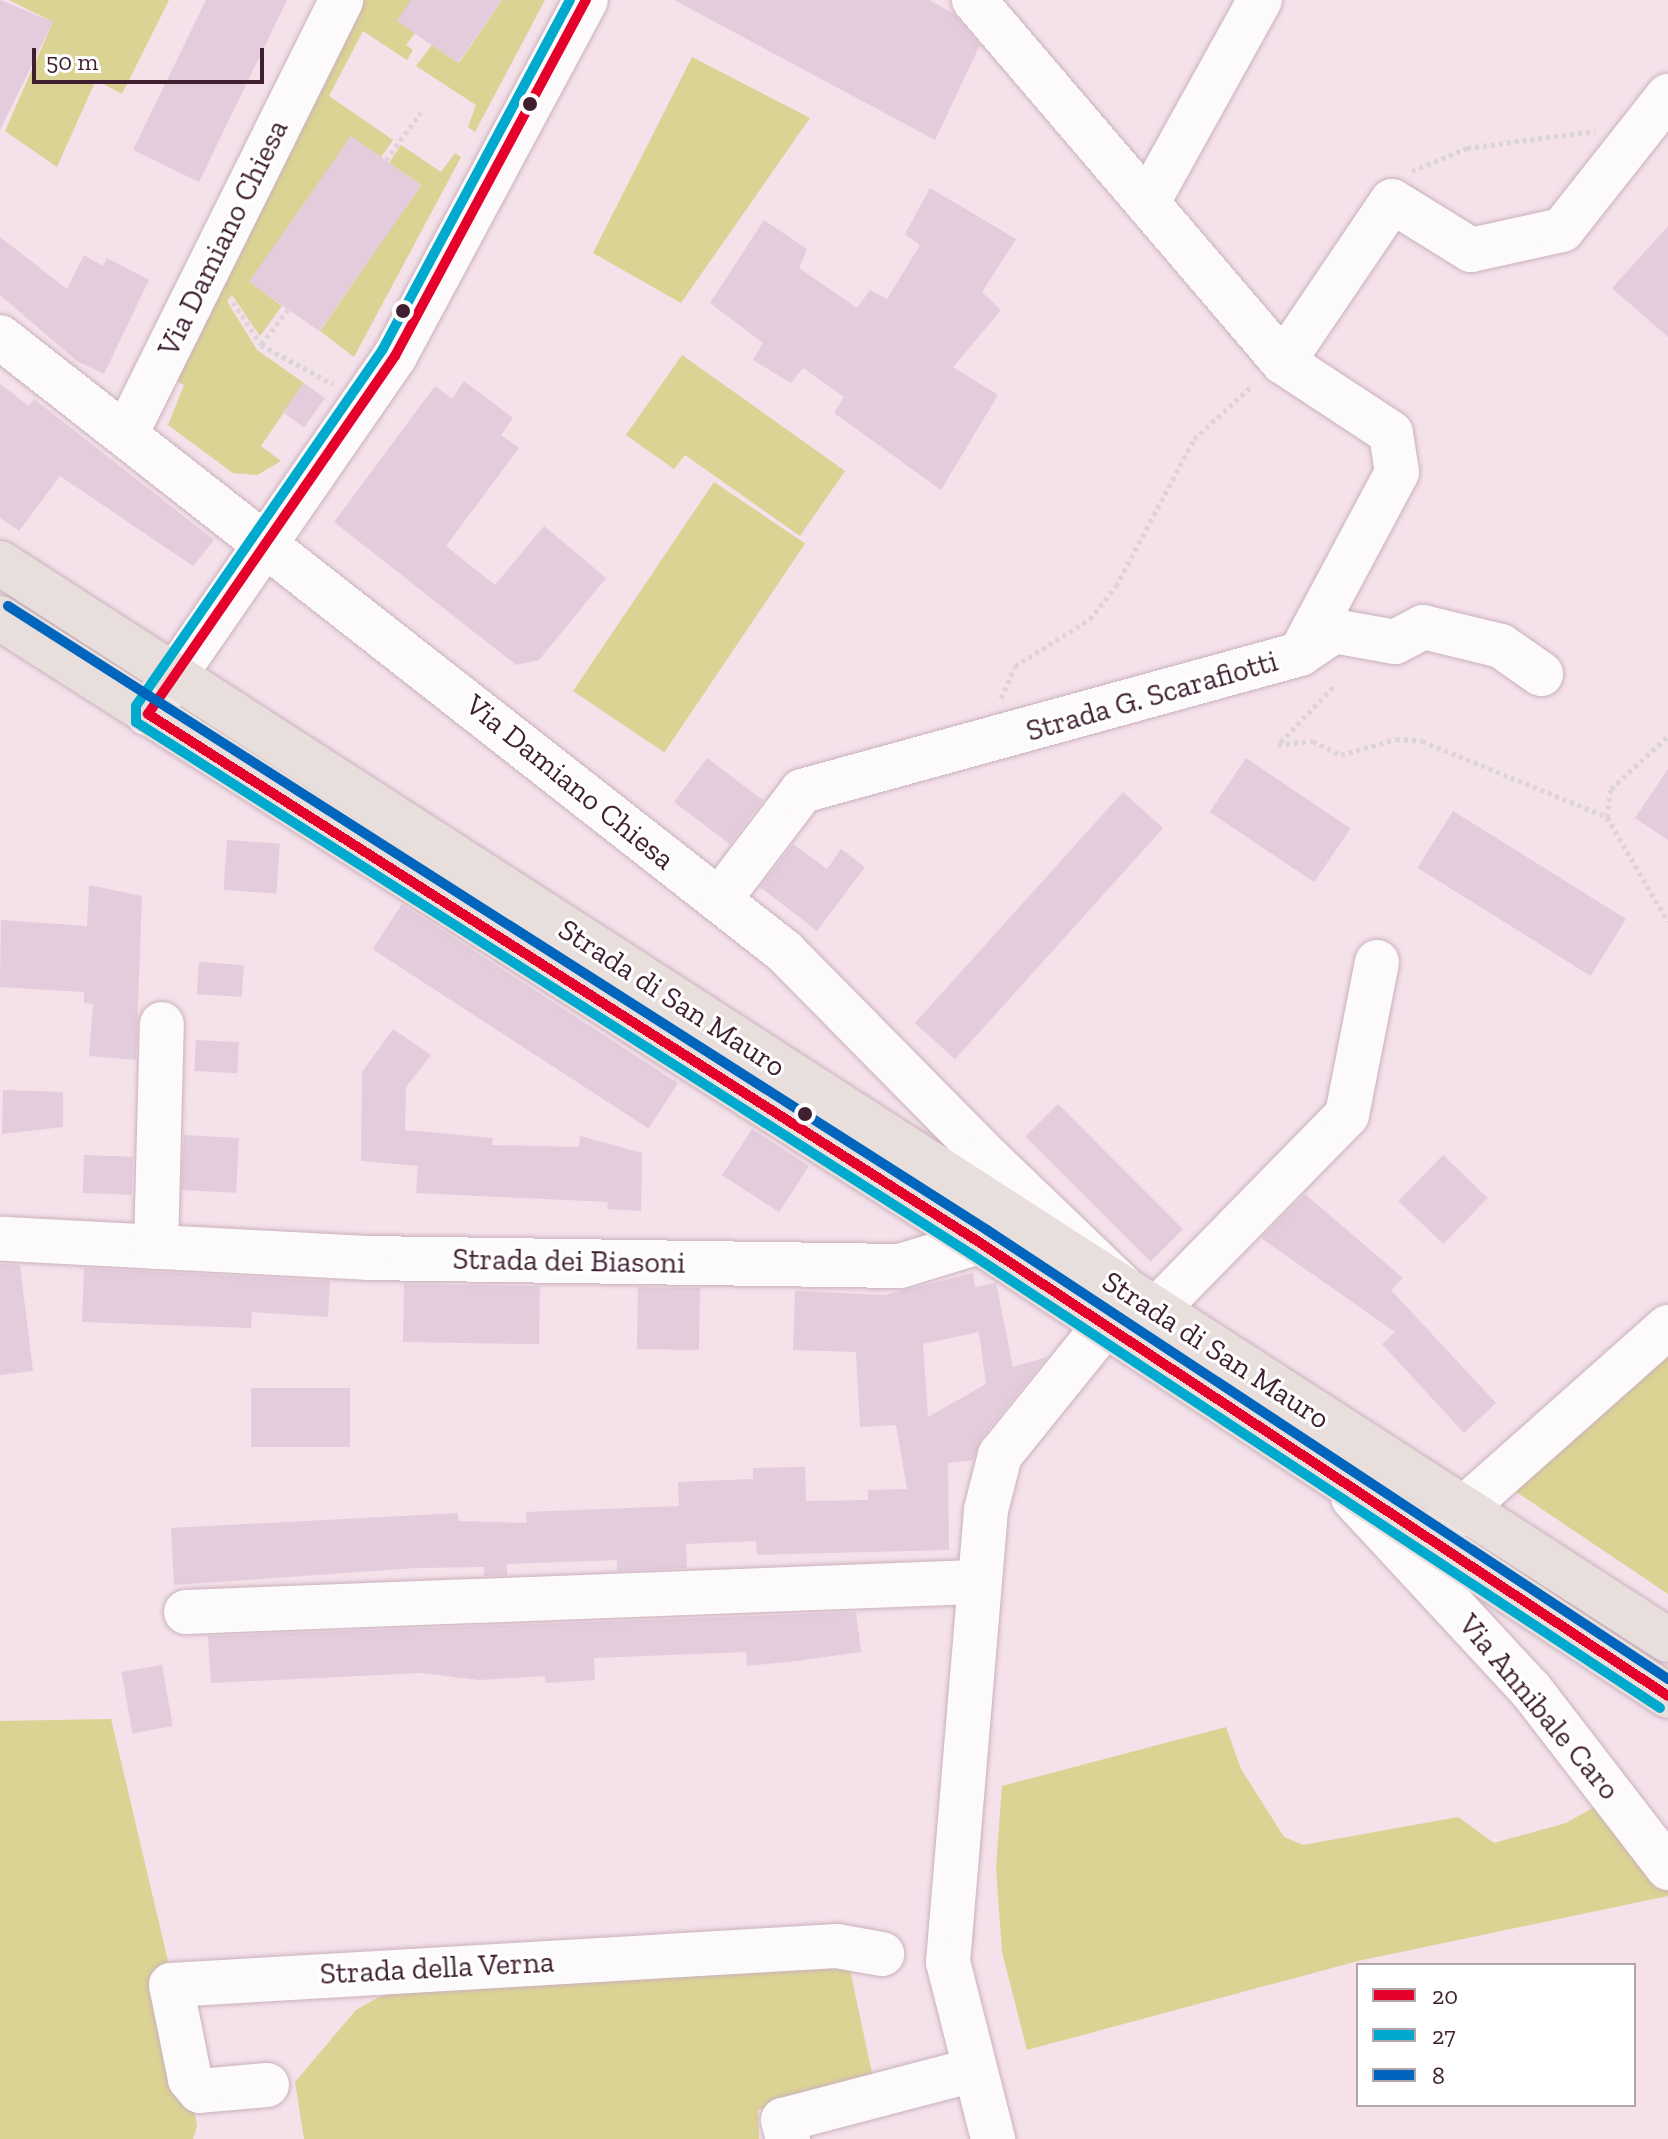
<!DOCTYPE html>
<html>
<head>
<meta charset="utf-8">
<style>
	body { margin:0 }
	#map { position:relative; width:1668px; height:2139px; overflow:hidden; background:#f4e1ea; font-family:"Zilla Slab",serif }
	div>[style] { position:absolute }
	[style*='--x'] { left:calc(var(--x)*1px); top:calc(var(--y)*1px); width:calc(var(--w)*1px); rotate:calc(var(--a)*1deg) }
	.green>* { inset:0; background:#dbd393; transform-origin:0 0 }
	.building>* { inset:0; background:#e3ccdc; transform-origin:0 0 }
	.path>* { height:5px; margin-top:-2.5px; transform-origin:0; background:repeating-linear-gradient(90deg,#dbd4d8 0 4px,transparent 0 8px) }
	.roads { filter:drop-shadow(0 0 2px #c9b1bd) drop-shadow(0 0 2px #c9b1bd) }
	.minor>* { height:44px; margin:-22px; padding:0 22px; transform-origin:22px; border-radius:22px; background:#fdfafc }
	.major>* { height:44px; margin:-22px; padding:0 22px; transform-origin:22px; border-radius:22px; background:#e8dfdd }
	.bus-1>* { height:10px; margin:-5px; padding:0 5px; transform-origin:5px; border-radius:5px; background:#e4002b }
	.bus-2>* { height:10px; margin:-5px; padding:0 5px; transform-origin:5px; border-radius:5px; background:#00a9ce }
	.bus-3>* { height:10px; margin:-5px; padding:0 5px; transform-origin:5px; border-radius:5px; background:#0065bd }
	.dots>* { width:22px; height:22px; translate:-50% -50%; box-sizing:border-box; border:4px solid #fff; border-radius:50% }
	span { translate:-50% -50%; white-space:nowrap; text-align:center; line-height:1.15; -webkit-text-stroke:6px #fff; paint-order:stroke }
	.street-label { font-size:30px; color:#3f1f30 }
	.legend { position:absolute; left:1356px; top:1963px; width:280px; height:144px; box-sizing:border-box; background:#fff; border:2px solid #b2a5ac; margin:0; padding:10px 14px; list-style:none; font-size:24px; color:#3f1f30 }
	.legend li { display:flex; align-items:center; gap:16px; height:40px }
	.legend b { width:40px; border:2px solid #b2a5ac }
	.scale { position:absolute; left:32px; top:48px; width:232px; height:36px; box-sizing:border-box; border:4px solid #3f1f30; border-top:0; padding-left:10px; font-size:24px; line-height:28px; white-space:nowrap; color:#3f1f30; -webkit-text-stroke:6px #fff; paint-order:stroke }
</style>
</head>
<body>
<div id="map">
	<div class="green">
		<i style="clip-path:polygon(9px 0,169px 0,122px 94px,96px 80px,57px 167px,5px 131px,53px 22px)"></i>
		<i style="clip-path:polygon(360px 0,411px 0,415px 33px,406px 45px,413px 50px,407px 60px,363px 31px,329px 96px,393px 140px,381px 157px,351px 137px,250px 282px,282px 306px,260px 336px,232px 295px,227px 301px,257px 350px,304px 383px,261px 446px,281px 461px,257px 475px,233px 473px,168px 425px,184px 385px,171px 378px)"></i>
		<i style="clip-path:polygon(502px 0,545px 0,475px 132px,468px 127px,476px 105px,416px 66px,432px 45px,459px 63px)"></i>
		<i style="clip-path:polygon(692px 57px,810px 118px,681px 303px,593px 253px)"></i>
		<i style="clip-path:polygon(401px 145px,441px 172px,455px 153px,461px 157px,354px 357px,320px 331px,421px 185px,389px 163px)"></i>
		<i style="clip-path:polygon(682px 355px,845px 471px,800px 536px,685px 455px,674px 469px,626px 435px)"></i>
		<i style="left:714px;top:482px;width:110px;height:252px;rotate:34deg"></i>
		<i style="clip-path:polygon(1668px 1352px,1668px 1594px,1515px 1491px)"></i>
		<i style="clip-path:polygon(111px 1719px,171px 1974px,197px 2126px,193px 2139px,0 2139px,0 1721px)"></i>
		<i style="clip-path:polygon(1226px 1727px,1241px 1769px,1284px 1837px,1303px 1845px,1458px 1817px,1494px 1843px,1566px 1823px,1605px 1801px,1668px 1877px,1668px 1896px,1358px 1961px,1027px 2050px,1002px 1952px,996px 1868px,1002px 1786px)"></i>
		<i style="clip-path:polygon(849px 1965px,873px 2078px,758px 2110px,759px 2139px,304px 2139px,295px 2082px,356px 2010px,379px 1997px,408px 1988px)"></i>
	</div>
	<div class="building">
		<i style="clip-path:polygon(0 0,53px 22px,0 130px)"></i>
		<i style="clip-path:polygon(206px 0,287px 0,199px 182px,133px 150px)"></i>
		<i style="clip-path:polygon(411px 0,502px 0,458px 63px,397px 21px)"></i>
		<i style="clip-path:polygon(674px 0,929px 0,953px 13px,980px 45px,935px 140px)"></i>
		<i style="left:351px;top:136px;width:86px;height:178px;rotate:35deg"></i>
		<i style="clip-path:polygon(930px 188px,1016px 239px,982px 292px,1001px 310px,953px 367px,998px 395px,941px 490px,834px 413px,844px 397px,803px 368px,791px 383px,753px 360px,763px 343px,710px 303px,764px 220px,807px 249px,799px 268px,857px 308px,870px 290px,887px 299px,920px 245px,905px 234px)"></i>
		<i style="clip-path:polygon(1668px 226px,1668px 337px,1612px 288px)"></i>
		<i style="clip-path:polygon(0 237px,67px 289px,84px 255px,103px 266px,107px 258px,149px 280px,104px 374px,77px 361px,0 295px)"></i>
		<i style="clip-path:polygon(464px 381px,513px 418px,501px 435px,519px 448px,446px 546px,495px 585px,544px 526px,606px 578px,539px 660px,516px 665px,334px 522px,435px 386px,452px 399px)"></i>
		<i style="left:304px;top:383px;width:26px;height:36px;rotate:36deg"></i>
		<i style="clip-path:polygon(0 384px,29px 406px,34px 399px,214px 540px,193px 566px,60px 476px,19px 531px,0 518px)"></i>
		<i style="left:707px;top:758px;width:70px;height:55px;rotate:37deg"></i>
		<i style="left:1246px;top:758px;width:126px;height:65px;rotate:34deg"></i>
		<i style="clip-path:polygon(1668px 769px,1668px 840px,1635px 818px)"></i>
		<i style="left:1123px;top:792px;width:54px;height:311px;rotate:42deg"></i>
		<i style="left:1453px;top:811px;width:204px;height:67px;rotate:32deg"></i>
		<i style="left:227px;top:840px;width:53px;height:50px;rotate:4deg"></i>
		<i style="clip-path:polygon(793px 844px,827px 869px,841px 849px,865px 867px,817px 931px,760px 887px)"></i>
		<i style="clip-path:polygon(89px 885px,142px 896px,136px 1060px,89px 1056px,93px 1004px,84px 1003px,84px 992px,0 987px,1px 920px,87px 926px)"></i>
		<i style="left:402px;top:904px;width:329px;height:54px;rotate:33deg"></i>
		<i style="left:199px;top:962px;width:45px;height:32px;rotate:4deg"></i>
		<i style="clip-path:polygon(393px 1029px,431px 1055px,406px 1087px,405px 1130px,493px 1138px,492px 1145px,579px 1147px,580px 1136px,642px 1153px,641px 1211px,607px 1209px,608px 1202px,416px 1193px,418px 1166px,361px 1161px,362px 1072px)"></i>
		<i style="left:196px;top:1040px;width:43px;height:31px;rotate:3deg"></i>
		<i style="clip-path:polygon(3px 1090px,63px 1092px,63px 1127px,2px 1134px)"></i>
		<i style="left:1058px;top:1104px;width:177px;height:46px;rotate:45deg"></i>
		<i style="left:752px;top:1129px;width:68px;height:55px;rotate:33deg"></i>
		<i style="left:184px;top:1135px;width:55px;height:55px;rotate:3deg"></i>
		<i style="left:84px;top:1155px;width:49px;height:38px;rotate:2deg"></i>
		<i style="left:1443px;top:1155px;width:62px;height:64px;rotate:44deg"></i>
		<i style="clip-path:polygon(1305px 1194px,1403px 1278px,1391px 1290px,1496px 1403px,1464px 1433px,1382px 1344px,1395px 1332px,1261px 1238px)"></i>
		<i style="clip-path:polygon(0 1264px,20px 1265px,33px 1371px,0 1375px)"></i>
		<i style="clip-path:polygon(84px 1268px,330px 1281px,328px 1317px,252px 1312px,251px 1328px,82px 1322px)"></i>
		<i style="clip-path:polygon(evenodd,973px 1273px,975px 1287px,996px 1283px,1013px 1367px,1047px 1357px,981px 1439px,973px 1460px,948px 1463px,949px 1550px,757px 1555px,756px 1541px,686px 1544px,687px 1568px,617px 1571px,617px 1560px,507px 1564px,507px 1575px,484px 1576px,484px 1567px,416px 1568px,174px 1585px,171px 1528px,458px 1513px,458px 1521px,527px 1523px,526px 1512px,679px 1506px,678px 1482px,753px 1479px,753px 1468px,805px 1467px,806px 1501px,868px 1500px,868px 1490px,907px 1489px,896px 1425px,860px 1427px,856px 1352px,793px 1350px,795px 1291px,884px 1295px,973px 1273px,979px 1332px,986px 1384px,928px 1417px,923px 1344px,979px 1332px)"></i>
		<i style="left:404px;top:1284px;width:136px;height:58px;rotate:1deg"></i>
		<i style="left:638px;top:1287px;width:62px;height:62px;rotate:1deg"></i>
		<i style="left:350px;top:1388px;width:59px;height:99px;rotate:90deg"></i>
		<i style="clip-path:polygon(856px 1612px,861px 1652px,796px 1661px,747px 1666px,746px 1652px,594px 1658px,595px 1680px,546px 1683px,545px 1676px,479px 1680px,422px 1673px,211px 1683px,208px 1636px)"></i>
		<i style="left:162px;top:1665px;width:62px;height:41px;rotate:80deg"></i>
	</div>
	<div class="path">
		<i style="--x:386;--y:160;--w:59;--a:-53.9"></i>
		<i style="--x:1412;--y:171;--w:60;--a:-22.7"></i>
		<i style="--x:1467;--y:148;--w:129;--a:-7.6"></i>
		<i style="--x:233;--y:302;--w:51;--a:56.9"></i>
		<i style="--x:288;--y:309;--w:45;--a:126.9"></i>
		<i style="--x:261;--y:345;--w:82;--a:28.4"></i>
		<i style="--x:1333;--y:687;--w:80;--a:133.5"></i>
		<i style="--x:1278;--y:745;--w:35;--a:-7"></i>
		<i style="--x:1313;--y:741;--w:31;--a:27"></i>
		<i style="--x:1341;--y:755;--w:57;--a:-16.2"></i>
		<i style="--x:1396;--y:739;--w:26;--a:4"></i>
		<i style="--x:1422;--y:741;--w:200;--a:22.3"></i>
		<i style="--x:1607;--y:817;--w:121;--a:59.8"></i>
		<i style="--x:1001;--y:698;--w:35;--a:-66"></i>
		<i style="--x:1015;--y:666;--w:89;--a:-32.1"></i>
		<i style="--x:1090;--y:619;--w:42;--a:-51.8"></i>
		<i style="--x:1116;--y:586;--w:166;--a:-62"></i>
		<i style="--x:1194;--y:439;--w:80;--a:-42.5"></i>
		<i style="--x:1607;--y:817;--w:28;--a:-82"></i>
		<i style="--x:1611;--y:789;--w:78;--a:-42.9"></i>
	</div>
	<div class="roads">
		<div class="minor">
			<i style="--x:1149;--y:200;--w:229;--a:-61"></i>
			<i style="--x:0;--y:337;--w:996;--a:38.07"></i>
			<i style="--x:784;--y:951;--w:291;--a:45.4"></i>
			<i style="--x:988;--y:1158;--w:84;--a:96.1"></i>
			<i style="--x:979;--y:1242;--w:83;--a:163.1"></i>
			<i style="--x:900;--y:1266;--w:532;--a:-179.14"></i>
			<i style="--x:368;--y:1258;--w:368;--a:-177"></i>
			<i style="--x:1283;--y:362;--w:194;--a:-55.9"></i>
			<i style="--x:1392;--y:201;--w:93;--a:31.8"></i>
			<i style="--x:1471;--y:250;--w:93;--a:-12.4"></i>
			<i style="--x:1562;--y:230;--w:171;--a:-51.7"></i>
			<i style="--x:126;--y:434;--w:484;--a:-63.6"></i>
			<i style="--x:1300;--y:654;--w:41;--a:-34.1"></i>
			<i style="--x:1334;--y:631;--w:62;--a:10.2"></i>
			<i style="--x:1395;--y:642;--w:32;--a:-28"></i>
			<i style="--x:1423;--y:627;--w:80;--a:13.7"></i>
			<i style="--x:1501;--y:646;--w:49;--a:35"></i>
			<i style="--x:148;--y:714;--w:435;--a:-55.4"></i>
			<i style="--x:395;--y:356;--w:404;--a:-61.8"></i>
			<i style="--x:719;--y:900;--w:137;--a:-52.7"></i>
			<i style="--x:802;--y:791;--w:517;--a:-15.38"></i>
			<i style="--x:1300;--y:654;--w:206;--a:-61.9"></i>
			<i style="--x:1397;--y:472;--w:39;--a:-99"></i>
			<i style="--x:1391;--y:433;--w:129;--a:-146.7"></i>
			<i style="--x:1283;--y:362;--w:476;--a:-130.5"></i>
			<i style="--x:988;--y:1158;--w:197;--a:43.8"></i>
			<i style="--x:1130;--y:1294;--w:207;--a:128.9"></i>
			<i style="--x:1000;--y:1455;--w:57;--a:104.3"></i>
			<i style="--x:986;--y:1510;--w:454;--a:94.8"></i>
			<i style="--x:948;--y:1962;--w:183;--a:75.7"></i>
			<i style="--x:156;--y:1247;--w:223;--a:-88.5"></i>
			<i style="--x:1155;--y:1311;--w:274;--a:-45.6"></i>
			<i style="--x:1347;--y:1115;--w:156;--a:-78.9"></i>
			<i style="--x:1353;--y:1498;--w:262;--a:47.2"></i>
			<i style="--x:1531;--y:1690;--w:225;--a:52.4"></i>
			<i style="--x:1437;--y:1532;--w:309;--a:-41.6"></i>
			<i style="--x:186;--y:1612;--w:790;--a:-2.18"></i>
			<i style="--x:267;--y:2085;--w:67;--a:174.9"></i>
			<i style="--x:200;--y:2091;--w:16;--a:-130"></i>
			<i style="--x:190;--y:2079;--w:96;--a:-101.4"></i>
			<i style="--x:171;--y:1985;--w:667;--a:-3.35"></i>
			<i style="--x:837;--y:1946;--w:46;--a:10.1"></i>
			<i style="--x:788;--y:2139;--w:20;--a:-105"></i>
			<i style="--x:783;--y:2120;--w:197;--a:-14.7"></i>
		</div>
		<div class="major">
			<i style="--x:0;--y:563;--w:1985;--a:32.85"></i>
			<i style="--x:0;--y:618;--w:1161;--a:32.51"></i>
			<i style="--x:979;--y:1242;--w:825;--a:33.38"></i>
		</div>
	</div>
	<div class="bus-1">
		<i style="--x:148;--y:714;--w:985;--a:32.43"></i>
		<i style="--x:979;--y:1242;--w:825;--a:33.38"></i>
		<i style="--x:148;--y:714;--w:435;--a:-55.4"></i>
		<i style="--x:395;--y:356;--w:404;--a:-61.8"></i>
	</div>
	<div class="bus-2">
		<i style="--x:570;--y:0;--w:396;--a:118.2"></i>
		<i style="--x:383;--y:349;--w:434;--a:124.7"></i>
		<i style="--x:136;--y:706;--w:16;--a:90"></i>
		<i style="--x:136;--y:722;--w:990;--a:32.5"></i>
		<i style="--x:971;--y:1254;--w:825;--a:33.38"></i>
	</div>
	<div class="bus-3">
		<i style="--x:8;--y:606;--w:1161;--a:32.51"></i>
		<i style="--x:987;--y:1230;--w:816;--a:33.4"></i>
	</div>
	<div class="dots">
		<i style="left:530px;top:104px;background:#3f1f30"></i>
		<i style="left:403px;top:311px;background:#3f1f30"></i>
		<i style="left:805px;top:1114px;background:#3f1f30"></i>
	</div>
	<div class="street-label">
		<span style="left:223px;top:238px;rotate:-64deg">Via Damiano Chiesa</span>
		<span style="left:1152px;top:696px;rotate:-16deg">Strada G. Scarafiotti</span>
		<span style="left:570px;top:782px;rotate:39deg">Via Damiano Chiesa</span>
		<span style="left:672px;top:998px;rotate:33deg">Strada di San Mauro</span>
		<span style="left:569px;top:1261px;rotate:1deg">Strada dei Biasoni</span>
		<span style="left:1216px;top:1350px;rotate:33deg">Strada di San Mauro</span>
		<span style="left:1539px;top:1707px;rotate:50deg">Via Annibale Caro</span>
		<span style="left:437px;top:1968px;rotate:-3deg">Strada della Verna</span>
	</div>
	<ul class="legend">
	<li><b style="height:10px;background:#e4002b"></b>20</li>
	<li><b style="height:10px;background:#00a9ce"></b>27</li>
	<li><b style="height:10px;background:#0065bd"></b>8</li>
	</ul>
	<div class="scale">50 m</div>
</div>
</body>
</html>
